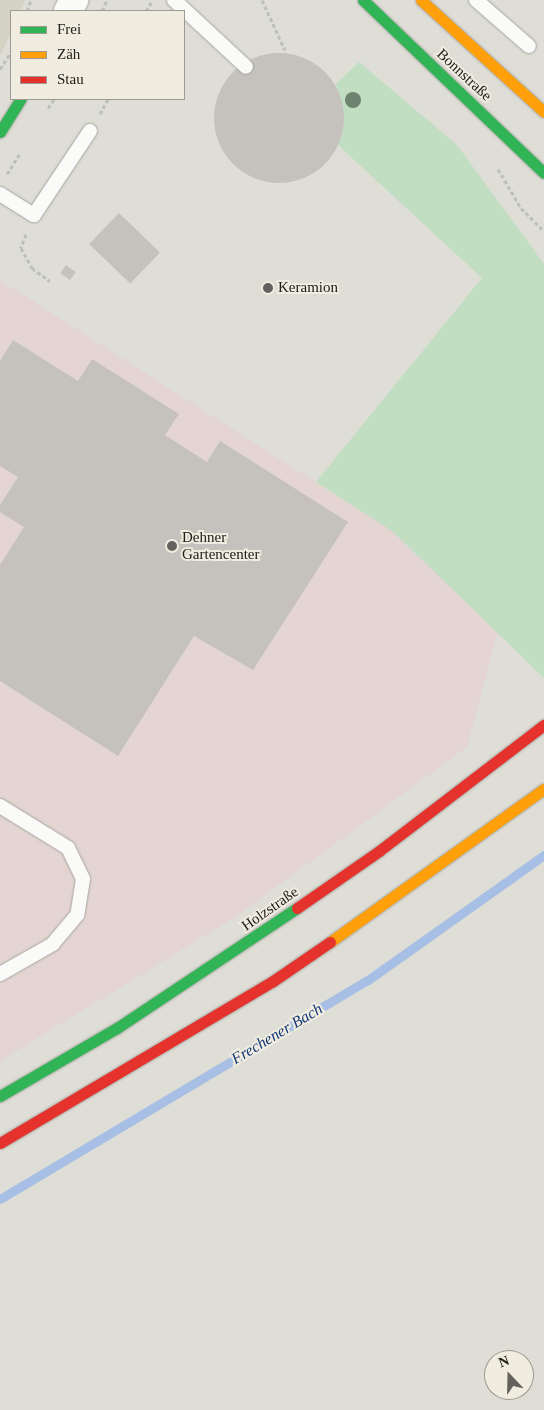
<!DOCTYPE html>
<html>
<head>
<meta charset="utf-8">
<style>
	body { margin:0 }
	#map { position:relative; width:544px; height:1410px; overflow:hidden; background:#deddd6; font-family:"Times New Roman",serif }
	div>[style] { position:absolute }
	[style*='--x'] { left:calc(var(--x)*1px); top:calc(var(--y)*1px); width:calc(var(--w)*1px); rotate:calc(var(--a)*1deg) }
	.built>* { inset:0; background:#d5d3c5 }
	.industrial>* { inset:0; background:#e4d5d2 }
	.green>* { inset:0; background:#c1dec2 }
	.stream>* { height:9px; margin:-4.5px; padding:0 4.5px; transform-origin:4.5px; border-radius:4.5px; background:#a7bfe4 }
	.building>* { inset:0; background:#c5c2be; transform-origin:0 0 }
	.round { border-radius:50% }
	.path>* { height:3px; margin-top:-1.5px; transform-origin:0; background:repeating-linear-gradient(90deg,#bfbfbd 0 4px,transparent 0 6.5px) }
	.roads { filter:drop-shadow(0 0 1px #a8a7a2) drop-shadow(0 0 1px #a8a7a2) }
	.lane>* { height:14px; margin:-7px; padding:0 7px; transform-origin:7px; border-radius:7px; background:#fafaf9 }
	.street>* { height:28px; margin:-14px; padding:0 14px; transform-origin:14px; border-radius:14px; background:#fafaf9 }
	.fast>* { height:11px; margin:-5.5px; padding:0 5.5px; transform-origin:5.5px; border-radius:5.5px; background:#30b455 }
	.slow>* { height:11px; margin:-5.5px; padding:0 5.5px; transform-origin:5.5px; border-radius:5.5px; background:#ff9f0a }
	.jam>* { height:11px; margin:-5.5px; padding:0 5.5px; transform-origin:5.5px; border-radius:5.5px; background:#e5322d }
	.trees>* { width:16px; height:16px; margin:-8px; border-radius:50%; background:#6d8370 }
	.dots>* { width:14px; height:14px; translate:-50% -50%; box-sizing:border-box; border:2px solid #f0ecdf; border-radius:50% }
	span { translate:-50% -50%; white-space:nowrap; text-align:center; line-height:1.15; -webkit-text-stroke:4px #f0ecdf; paint-order:stroke }
	.street-label { font-size:15px; color:#21201b }
	.poi-label { font-size:15px; color:#21201b }
	.left { translate:0 -50%; text-align:left }
	.water-label { font-size:16px; color:#143a7b; font-style:italic }
	.legend { position:absolute; left:10px; top:10px; width:175px; height:90px; box-sizing:border-box; background:#f0ecdf; border:1px solid #9d9a91; margin:0; padding:6px 9px; list-style:none; font-size:15px; color:#21201b }
	.legend li { display:flex; align-items:center; gap:10px; height:25px }
	.legend b { width:25px; border:1px solid #9d9a91 }
	.north { position:absolute; left:484px; top:1350px; width:50px; height:50px; box-sizing:border-box; background:#f0ecdf; border:1px solid #9d9a91; border-radius:50%; rotate:339deg; font-size:14px; font-weight:700; line-height:20px; text-align:center; color:#21201b }
	.north::after { content:''; display:block; margin:auto; width:18px; height:22px; background:#63625c; clip-path:polygon(50% 0,100% 100%,50% 72%,0 100%) }
</style>
</head>
<body>
<div id="map">
	<div class="built">
		<i style="clip-path:polygon(0 0,25px 0,20px 11px,11px 11px,11px 33px,0 56px)"></i>
	</div>
	<div class="industrial">
		<i style="clip-path:polygon(0 280px,392px 531px,498px 631px,467px 747px,234px 918px,0 1061px)"></i>
	</div>
	<div class="green">
		<i style="clip-path:polygon(359px 62px,457px 145px,544px 264px,544px 678px,392px 531px,316px 482px,482px 278px,338px 145px,343px 130px,344px 116px,336px 84px)"></i>
	</div>
	<div class="stream">
		<i style="--x:0;--y:1199;--w:428;--a:-30.8"></i>
		<i style="--x:368;--y:980;--w:216;--a:-35.4"></i>
	</div>
	<div class="building">
		<i class="round" style="left:214px;top:53px;width:130px;height:130px"></i>
		<i style="left:119px;top:213px;width:57px;height:43px;rotate:44deg"></i>
		<i style="left:66px;top:265px;width:12px;height:10px;rotate:35deg"></i>
		<i style="clip-path:polygon(13px 340px,78px 381px,92px 359px,179px 414px,165px 435px,207px 462px,220px 441px,348px 522px,253px 670px,194px 636px,118px 756px,0 681px,0 565px,24px 527px,0 512px,0 505px,18px 477px,0 466px,0 361px)"></i>
	</div>
	<div class="path">
		<i style="--x:262;--y:0;--w:55;--a:65.3"></i>
		<i style="--x:27;--y:11;--w:12;--a:-70"></i>
		<i style="--x:102;--y:11;--w:12;--a:-66"></i>
		<i style="--x:146;--y:11;--w:12;--a:-59"></i>
		<i style="--x:0;--y:69;--w:20;--a:-57"></i>
		<i style="--x:48;--y:108;--w:11;--a:-56"></i>
		<i style="--x:100;--y:114;--w:17;--a:-62"></i>
		<i style="--x:498;--y:169;--w:45;--a:59.5"></i>
		<i style="--x:521;--y:208;--w:33;--a:45"></i>
		<i style="--x:7;--y:174;--w:26;--a:-58"></i>
		<i style="--x:26;--y:234;--w:15;--a:110"></i>
		<i style="--x:21;--y:248;--w:23;--a:61"></i>
		<i style="--x:32;--y:268;--w:22;--a:36"></i>
	</div>
	<div class="roads">
		<div class="lane">
			<i style="--x:174;--y:0;--w:98;--a:42.9"></i>
			<i style="--x:476;--y:0;--w:70;--a:41"></i>
			<i style="--x:0;--y:194;--w:40;--a:32"></i>
			<i style="--x:34;--y:215;--w:101;--a:-56.3"></i>
			<i style="--x:0;--y:806;--w:80;--a:31.7"></i>
			<i style="--x:68;--y:848;--w:34;--a:64"></i>
			<i style="--x:83;--y:879;--w:36;--a:99"></i>
			<i style="--x:77;--y:915;--w:38;--a:130"></i>
			<i style="--x:53;--y:944;--w:61;--a:150.5"></i>
		</div>
		<div class="street">
			<i style="--x:68;--y:11;--w:13;--a:-61"></i>
		</div>
		<div class="fast">
			<i style="--x:363;--y:0;--w:250;--a:43.7"></i>
			<i style="--x:0;--y:132;--w:39;--a:-58"></i>
			<i style="--x:0;--y:1096;--w:135;--a:-30.2"></i>
			<i style="--x:117;--y:1028;--w:216;--a:-33.7"></i>
		</div>
		<div class="slow">
			<i style="--x:421;--y:0;--w:166;--a:42.3"></i>
			<i style="--x:330;--y:942;--w:263;--a:-35.6"></i>
		</div>
		<div class="jam">
			<i style="--x:297;--y:908;--w:100;--a:-34.8"></i>
			<i style="--x:379;--y:851;--w:208;--a:-37.4"></i>
			<i style="--x:0;--y:1143;--w:317;--a:-30.7"></i>
			<i style="--x:273;--y:981;--w:69;--a:-34.4"></i>
		</div>
	</div>
	<div class="trees">
		<i style="left:353px;top:100px"></i>
	</div>
	<div class="dots">
		<i style="left:268px;top:288px;background:#63625c"></i>
		<i style="left:172px;top:546px;background:#63625c"></i>
	</div>
	<div class="street-label">
		<span style="left:464px;top:75px;rotate:43deg">Bonnstraße</span>
		<span style="left:270px;top:909px;rotate:-35deg">Holzstraße</span>
	</div>
	<div class="poi-label">
		<span class="left" style="left:278px;top:288px">Keramion</span>
		<span class="left" style="left:182px;top:546px">Dehner<br>Gartencenter</span>
	</div>
	<div class="water-label">
		<span style="left:277px;top:1034px;rotate:-31deg">Frechener Bach</span>
	</div>
	<ul class="legend">
	<li><b style="height:6px;background:#30b455"></b>Frei</li>
	<li><b style="height:6px;background:#ff9f0a"></b>Zäh</li>
	<li><b style="height:6px;background:#e5322d"></b>Stau</li>
	</ul>
	<div class="north">N</div>
</div>
</body>
</html>
